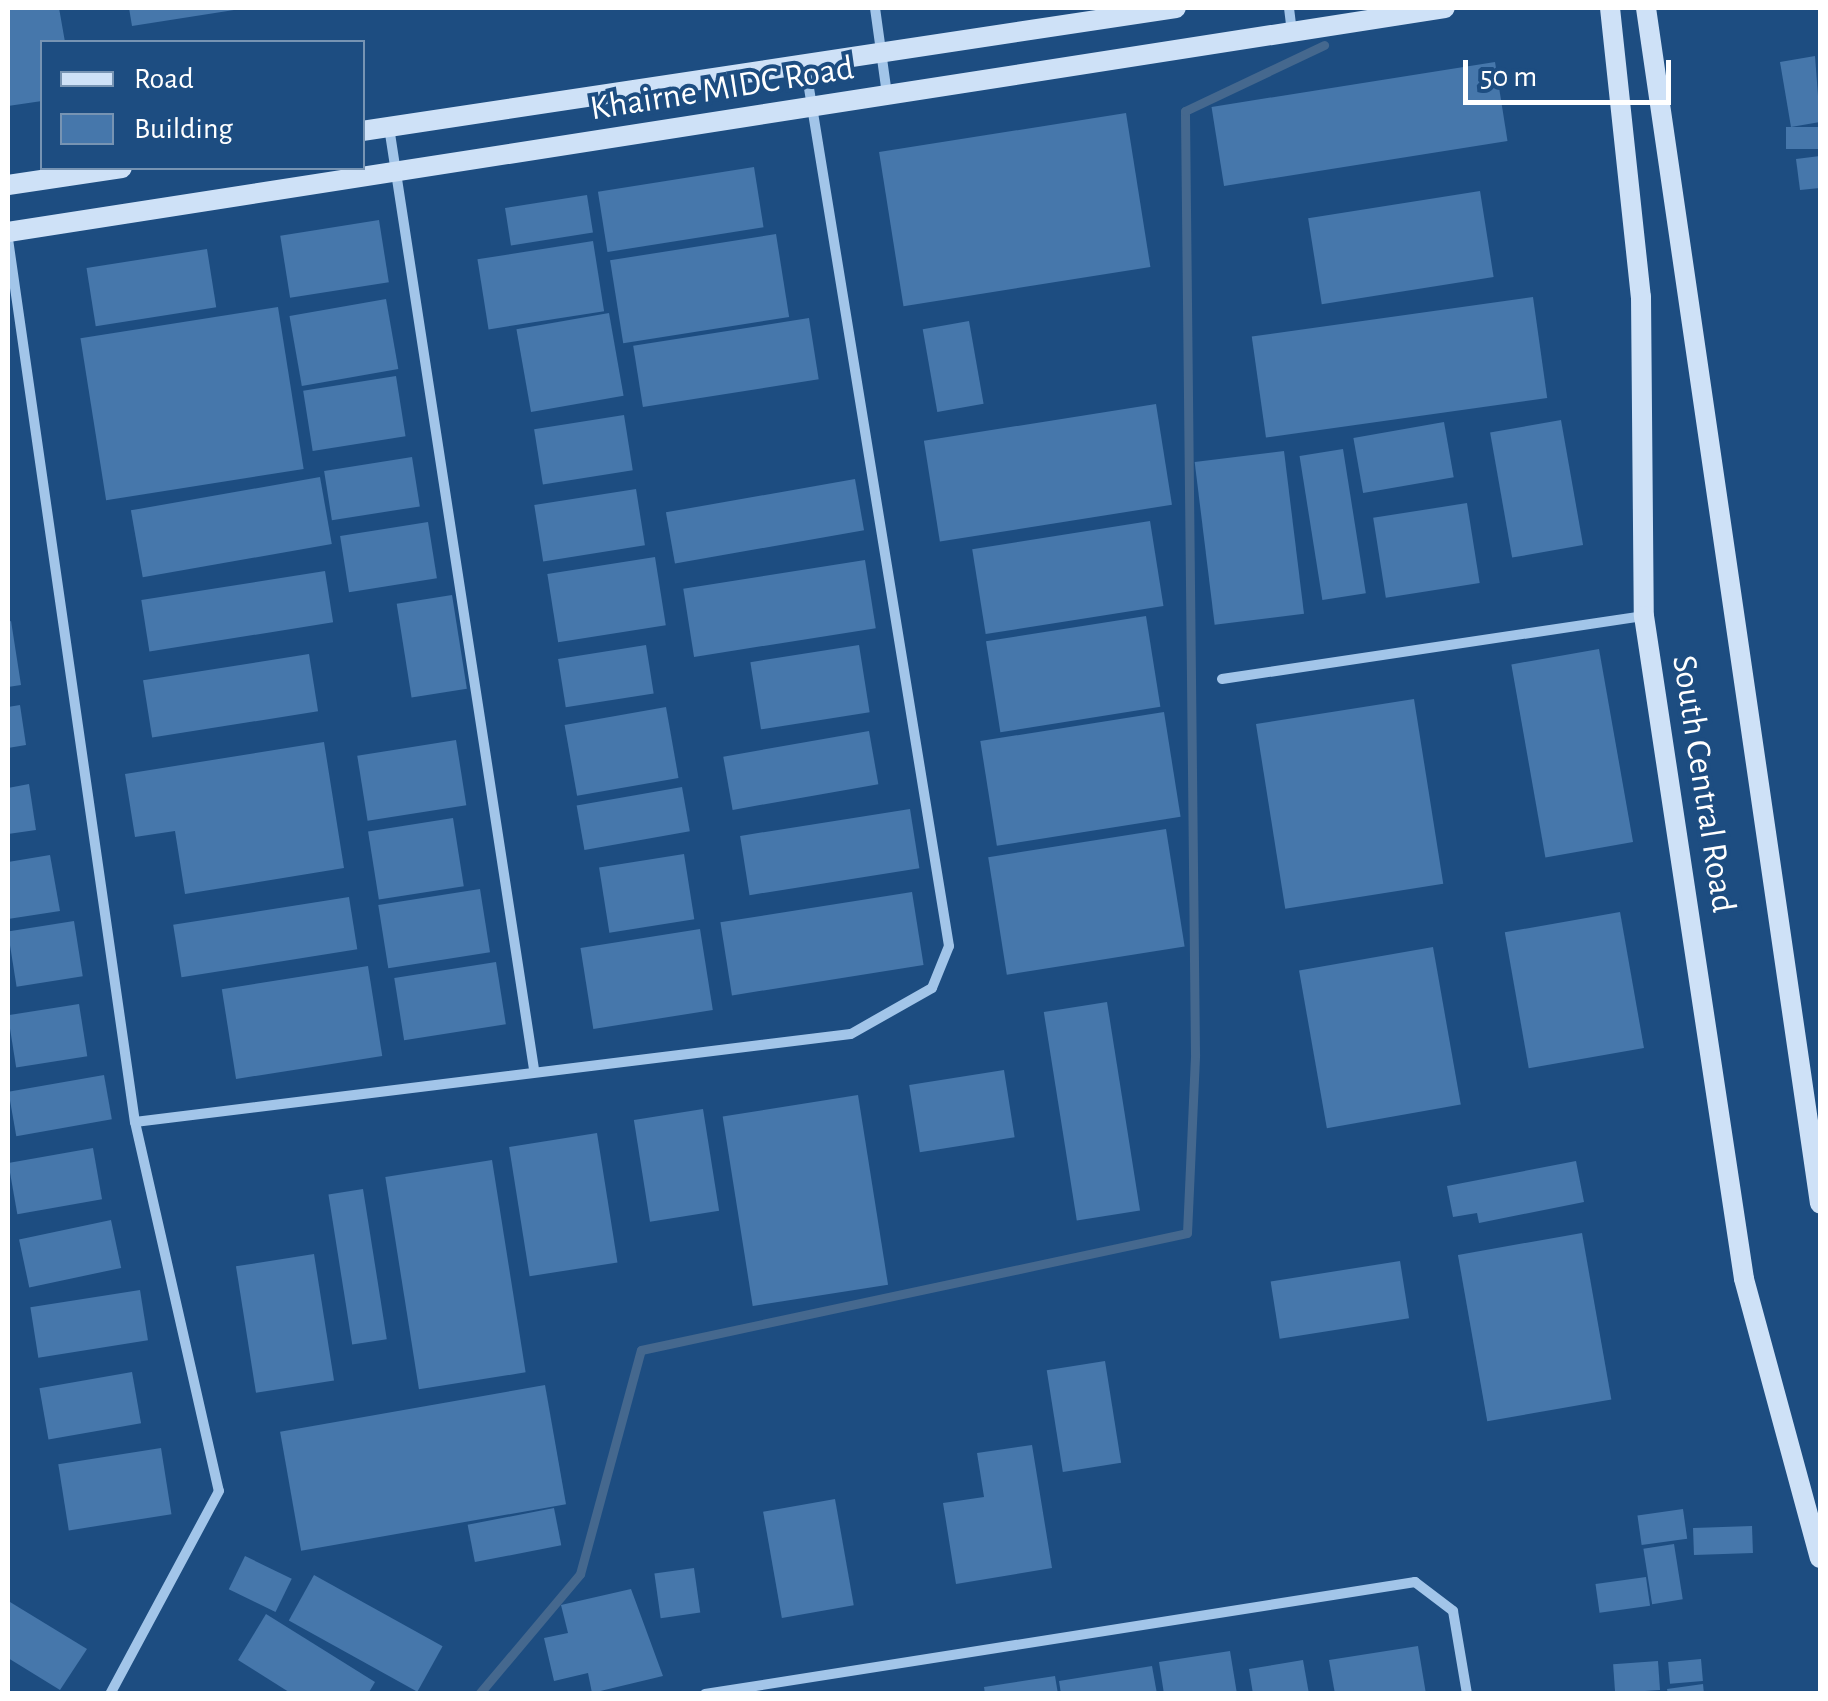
<!DOCTYPE html>
<html>
<head>
<meta charset="utf-8">
<style>
	body { margin:0 }
	#map { position:relative; width:1828px; height:1701px; overflow:hidden; background:#1d4d81; font-family:"Alegreya Sans",sans-serif }
	div>[style] { position:absolute }
	[style*='--x'] { left:calc(var(--x)*1px); top:calc(var(--y)*1px); width:calc(var(--w)*1px); rotate:calc(var(--a)*1deg) }
	.stream>* { height:9px; margin:-4.5px; padding:0 4.5px; transform-origin:4.5px; border-radius:4.5px; background:#45688e }
	.building>* { inset:0; background:#4677ab; transform-origin:0 0 }
	.street>* { height:10px; margin:-5px; padding:0 5px; transform-origin:5px; border-radius:5px; background:#a2c5e9 }
	.secondary>* { height:20px; margin:-10px; padding:0 10px; transform-origin:10px; border-radius:10px; background:#cee1f7 }
	span { translate:-50% -50%; white-space:nowrap; text-align:center; line-height:1.15; -webkit-text-stroke:8px #1d4d81; paint-order:stroke }
	.street-label { font-size:35px; color:#fff }
	.frame { position:absolute; inset:0; border:10px solid #fff; pointer-events:none }
	.legend { position:absolute; left:40px; top:40px; width:325px; height:130px; box-sizing:border-box; background:#1d4d81; border:2px solid #7794b3; margin:0; padding:12px 18px; list-style:none; font-size:30px; color:#fff }
	.legend li { display:flex; align-items:center; gap:20px; height:50px }
	.legend b { width:50px; border:2px solid #7794b3 }
	.scale { position:absolute; left:1463px; top:60px; width:208px; height:45px; box-sizing:border-box; border:5px solid #fff; border-top:0; padding-left:12px; font-size:30px; line-height:35px; white-space:nowrap; color:#fff; -webkit-text-stroke:8px #1d4d81; paint-order:stroke }
</style>
</head>
<body>
<div id="map">
	<div class="stream">
		<i style="--x:479;--y:1694;--w:157;--a:-49.9"></i>
		<i style="--x:580;--y:1574;--w:232;--a:-74.8"></i>
		<i style="--x:641;--y:1350;--w:558;--a:-12.09"></i>
		<i style="--x:1187;--y:1233;--w:179;--a:-87.4"></i>
		<i style="--x:1195;--y:1054;--w:943;--a:-90.61"></i>
		<i style="--x:1185;--y:111;--w:154;--a:-25.4"></i>
	</div>
	<div class="building">
		<i style="clip-path:polygon(8px 8px,59px 8px,65px 42px,42px 42px,42px 101px,8px 106px)"></i>
		<i style="clip-path:polygon(129px 8px,233px 8px,234px 10px,132px 26px)"></i>
		<i style="clip-path:polygon(1815px 56px,1820px 122px,1791px 127px,1780px 62px)"></i>
		<i style="left:1495px;top:62px;width:80px;height:287px;rotate:81deg"></i>
		<i style="left:1126px;top:113px;width:156px;height:250px;rotate:81deg"></i>
		<i style="left:1820px;top:127px;width:22px;height:34px;rotate:90deg"></i>
		<i style="clip-path:polygon(1820px 156px,1820px 188px,1800px 190px,1796px 159px)"></i>
		<i style="left:754px;top:167px;width:61px;height:158px;rotate:81deg"></i>
		<i style="left:1480px;top:191px;width:87px;height:174px;rotate:81deg"></i>
		<i style="left:587px;top:195px;width:38px;height:83px;rotate:81deg"></i>
		<i style="left:379px;top:220px;width:63px;height:100px;rotate:81deg"></i>
		<i style="left:776px;top:234px;width:84px;height:168px;rotate:81deg"></i>
		<i style="left:593px;top:241px;width:71px;height:117px;rotate:81deg"></i>
		<i style="left:207px;top:249px;width:59px;height:122px;rotate:81deg"></i>
		<i style="left:1533px;top:297px;width:102px;height:284px;rotate:82deg"></i>
		<i style="left:386px;top:299px;width:71px;height:98px;rotate:80deg"></i>
		<i style="left:278px;top:307px;width:164px;height:200px;rotate:81deg"></i>
		<i style="left:609px;top:313px;width:84px;height:94px;rotate:80deg"></i>
		<i style="left:809px;top:318px;width:62px;height:178px;rotate:81deg"></i>
		<i style="left:969px;top:321px;width:84px;height:47px;rotate:80deg"></i>
		<i style="left:396px;top:376px;width:61px;height:94px;rotate:81deg"></i>
		<i style="left:1156px;top:404px;width:102px;height:235px;rotate:81deg"></i>
		<i style="left:624px;top:415px;width:56px;height:91px;rotate:81deg"></i>
		<i style="left:1561px;top:420px;width:127px;height:72px;rotate:80deg"></i>
		<i style="left:1444px;top:422px;width:56px;height:92px;rotate:80deg"></i>
		<i style="left:1343px;top:449px;width:146px;height:44px;rotate:81deg"></i>
		<i style="left:1284px;top:451px;width:164px;height:90px;rotate:83deg"></i>
		<i style="left:412px;top:457px;width:50px;height:89px;rotate:81deg"></i>
		<i style="left:320px;top:477px;width:68px;height:192px;rotate:80deg"></i>
		<i style="left:855px;top:479px;width:52px;height:192px;rotate:80deg"></i>
		<i style="left:636px;top:489px;width:57px;height:103px;rotate:81deg"></i>
		<i style="left:1467px;top:503px;width:81px;height:95px;rotate:81deg"></i>
		<i style="left:1150px;top:521px;width:86px;height:180px;rotate:81deg"></i>
		<i style="left:428px;top:522px;width:57px;height:89px;rotate:81deg"></i>
		<i style="left:655px;top:557px;width:69px;height:109px;rotate:81deg"></i>
		<i style="left:865px;top:560px;width:69px;height:184px;rotate:81deg"></i>
		<i style="left:325px;top:571px;width:52px;height:186px;rotate:81deg"></i>
		<i style="left:452px;top:595px;width:95px;height:56px;rotate:81deg"></i>
		<i style="left:1146px;top:616px;width:92px;height:162px;rotate:81deg"></i>
		<i style="clip-path:polygon(11px 621px,21px 685px,8px 687px,8px 622px)"></i>
		<i style="left:646px;top:645px;width:49px;height:89px;rotate:81deg"></i>
		<i style="left:859px;top:645px;width:68px;height:110px;rotate:81deg"></i>
		<i style="left:1599px;top:649px;width:196px;height:89px;rotate:80deg"></i>
		<i style="left:309px;top:654px;width:58px;height:168px;rotate:81deg"></i>
		<i style="left:1414px;top:699px;width:187px;height:160px;rotate:81deg"></i>
		<i style="clip-path:polygon(20px 705px,26px 745px,8px 748px,8px 707px)"></i>
		<i style="left:666px;top:707px;width:72px;height:103px;rotate:80deg"></i>
		<i style="left:1164px;top:712px;width:106px;height:186px;rotate:81deg"></i>
		<i style="left:869px;top:731px;width:54px;height:148px;rotate:80deg"></i>
		<i style="left:456px;top:740px;width:66px;height:100px;rotate:81deg"></i>
		<i style="clip-path:polygon(324px 742px,344px 868px,185px 894px,175px 831px,135px 837px,125px 774px)"></i>
		<i style="clip-path:polygon(29px 784px,36px 830px,8px 834px,8px 788px)"></i>
		<i style="left:682px;top:787px;width:45px;height:107px;rotate:80deg"></i>
		<i style="left:910px;top:809px;width:60px;height:172px;rotate:81deg"></i>
		<i style="left:453px;top:818px;width:69px;height:86px;rotate:81deg"></i>
		<i style="left:1166px;top:829px;width:119px;height:180px;rotate:81deg"></i>
		<i style="left:684px;top:854px;width:66px;height:86px;rotate:81deg"></i>
		<i style="clip-path:polygon(50px 855px,60px 911px,8px 919px,8px 862px)"></i>
		<i style="left:480px;top:889px;width:64px;height:103px;rotate:81deg"></i>
		<i style="left:912px;top:892px;width:74px;height:194px;rotate:81deg"></i>
		<i style="left:349px;top:897px;width:53px;height:178px;rotate:81deg"></i>
		<i style="left:1620px;top:912px;width:138px;height:117px;rotate:80deg"></i>
		<i style="left:74px;top:921px;width:56px;height:67px;rotate:81deg"></i>
		<i style="left:700px;top:929px;width:82px;height:121px;rotate:81deg"></i>
		<i style="left:1433px;top:947px;width:160px;height:136px;rotate:80deg"></i>
		<i style="left:496px;top:962px;width:63px;height:103px;rotate:81deg"></i>
		<i style="left:368px;top:966px;width:91px;height:148px;rotate:81deg"></i>
		<i style="left:1107px;top:1002px;width:211px;height:64px;rotate:81deg"></i>
		<i style="left:79px;top:1004px;width:53px;height:72px;rotate:81deg"></i>
		<i style="left:1004px;top:1070px;width:68px;height:96px;rotate:81deg"></i>
		<i style="left:104px;top:1075px;width:45px;height:97px;rotate:80deg"></i>
		<i style="left:858px;top:1095px;width:192px;height:137px;rotate:81deg"></i>
		<i style="left:703px;top:1109px;width:103px;height:70px;rotate:81deg"></i>
		<i style="left:597px;top:1133px;width:131px;height:89px;rotate:81deg"></i>
		<i style="left:93px;top:1148px;width:52px;height:86px;rotate:80deg"></i>
		<i style="left:492px;top:1160px;width:215px;height:108px;rotate:81deg"></i>
		<i style="clip-path:polygon(1576px 1161px,1584px 1202px,1479px 1223px,1477px 1213px,1453px 1217px,1447px 1186px)"></i>
		<i style="left:363px;top:1189px;width:152px;height:35px;rotate:81deg"></i>
		<i style="left:111px;top:1220px;width:49px;height:94px;rotate:78deg"></i>
		<i style="left:1582px;top:1233px;width:169px;height:126px;rotate:80deg"></i>
		<i style="left:314px;top:1254px;width:128px;height:79px;rotate:81deg"></i>
		<i style="left:1400px;top:1261px;width:58px;height:131px;rotate:81deg"></i>
		<i style="left:140px;top:1290px;width:51px;height:111px;rotate:81deg"></i>
		<i style="left:1105px;top:1361px;width:103px;height:59px;rotate:81deg"></i>
		<i style="left:132px;top:1372px;width:52px;height:94px;rotate:80deg"></i>
		<i style="left:545px;top:1385px;width:121px;height:269px;rotate:80deg"></i>
		<i style="clip-path:polygon(1032px 1445px,1052px 1568px,956px 1584px,943px 1503px,984px 1497px,977px 1453px)"></i>
		<i style="left:161px;top:1448px;width:67px;height:104px;rotate:81deg"></i>
		<i style="left:835px;top:1499px;width:108px;height:73px;rotate:80deg"></i>
		<i style="left:554px;top:1508px;width:38px;height:88px;rotate:79deg"></i>
		<i style="left:1683px;top:1509px;width:30px;height:46px;rotate:82deg"></i>
		<i style="left:1752px;top:1526px;width:27px;height:59px;rotate:88deg"></i>
		<i style="left:1674px;top:1544px;width:56px;height:31px;rotate:81deg"></i>
		<i style="left:245px;top:1556px;width:52px;height:37px;rotate:26deg"></i>
		<i style="left:694px;top:1568px;width:45px;height:40px;rotate:82deg"></i>
		<i style="left:314px;top:1575px;width:147px;height:52px;rotate:29deg"></i>
		<i style="left:1646px;top:1577px;width:29px;height:51px;rotate:82deg"></i>
		<i style="clip-path:polygon(631px 1589px,663px 1676px,592px 1693px,588px 1673px,554px 1681px,544px 1638px,568px 1633px,561px 1605px)"></i>
		<i style="clip-path:polygon(10px 1602px,87px 1649px,60px 1690px,8px 1658px)"></i>
		<i style="clip-path:polygon(266px 1614px,375px 1682px,368px 1694px,292px 1694px,238px 1660px)"></i>
		<i style="clip-path:polygon(1418px 1646px,1426px 1694px,1335px 1694px,1329px 1660px)"></i>
		<i style="clip-path:polygon(1230px 1651px,1237px 1694px,1164px 1694px,1159px 1662px)"></i>
		<i style="left:1701px;top:1659px;width:22px;height:33px;rotate:85deg"></i>
		<i style="clip-path:polygon(1303px 1660px,1309px 1694px,1253px 1694px,1249px 1669px)"></i>
		<i style="left:1658px;top:1661px;width:29px;height:45px;rotate:86deg"></i>
		<i style="clip-path:polygon(1152px 1666px,1157px 1694px,1061px 1694px,1059px 1681px)"></i>
		<i style="clip-path:polygon(1055px 1676px,1058px 1694px,985px 1694px,984px 1687px)"></i>
		<i style="clip-path:polygon(1703px 1684px,1704px 1694px,1668px 1694px,1667px 1689px)"></i>
	</div>
	<div class="street">
		<i style="--x:875;--y:8;--w:88;--a:82.1"></i>
		<i style="--x:1289;--y:8;--w:23;--a:83"></i>
		<i style="--x:389;--y:127;--w:953;--a:81.25"></i>
		<i style="--x:8;--y:239;--w:892;--a:81.82"></i>
		<i style="--x:135;--y:1122;--w:378;--a:77.2"></i>
		<i style="--x:219;--y:1491;--w:230;--a:118.2"></i>
		<i style="--x:1222;--y:679;--w:427;--a:-8.5"></i>
		<i style="--x:135;--y:1122;--w:721;--a:-7.01"></i>
		<i style="--x:851;--y:1034;--w:93;--a:-29.6"></i>
		<i style="--x:932;--y:988;--w:45;--a:-68"></i>
		<i style="--x:949;--y:946;--w:894;--a:-99.27"></i>
		<i style="--x:705;--y:1694;--w:719;--a:-8.96"></i>
		<i style="--x:1415;--y:1582;--w:48;--a:37.3"></i>
		<i style="--x:1453;--y:1611;--w:84;--a:80.4"></i>
	</div>
	<div class="secondary">
		<i style="--x:1610;--y:8;--w:291;--a:83.9"></i>
		<i style="--x:1641;--y:297;--w:319;--a:89.5"></i>
		<i style="--x:1644;--y:616;--w:670;--a:81.42"></i>
		<i style="--x:1744;--y:1279;--w:289;--a:74.8"></i>
		<i style="--x:1646;--y:8;--w:1208;--a:81.72"></i>
		<i style="--x:362;--y:131;--w:823;--a:-8.59"></i>
		<i style="--x:8;--y:185;--w:115;--a:-8.5"></i>
		<i style="--x:8;--y:232;--w:1454;--a:-8.86"></i>
	</div>
	<div class="street-label">
		<span style="left:722px;top:89px;rotate:-9deg">Khairne MIDC Road</span>
		<span style="left:1703px;top:784px;rotate:81deg">South Central Road</span>
	</div>
	<div class="frame"></div>
	<ul class="legend">
	<li><b style="height:12px;background:#cee1f7"></b>Road</li>
	<li><b style="height:28px;background:#4677ab"></b>Building</li>
	</ul>
	<div class="scale">50 m</div>
</div>
</body>
</html>
